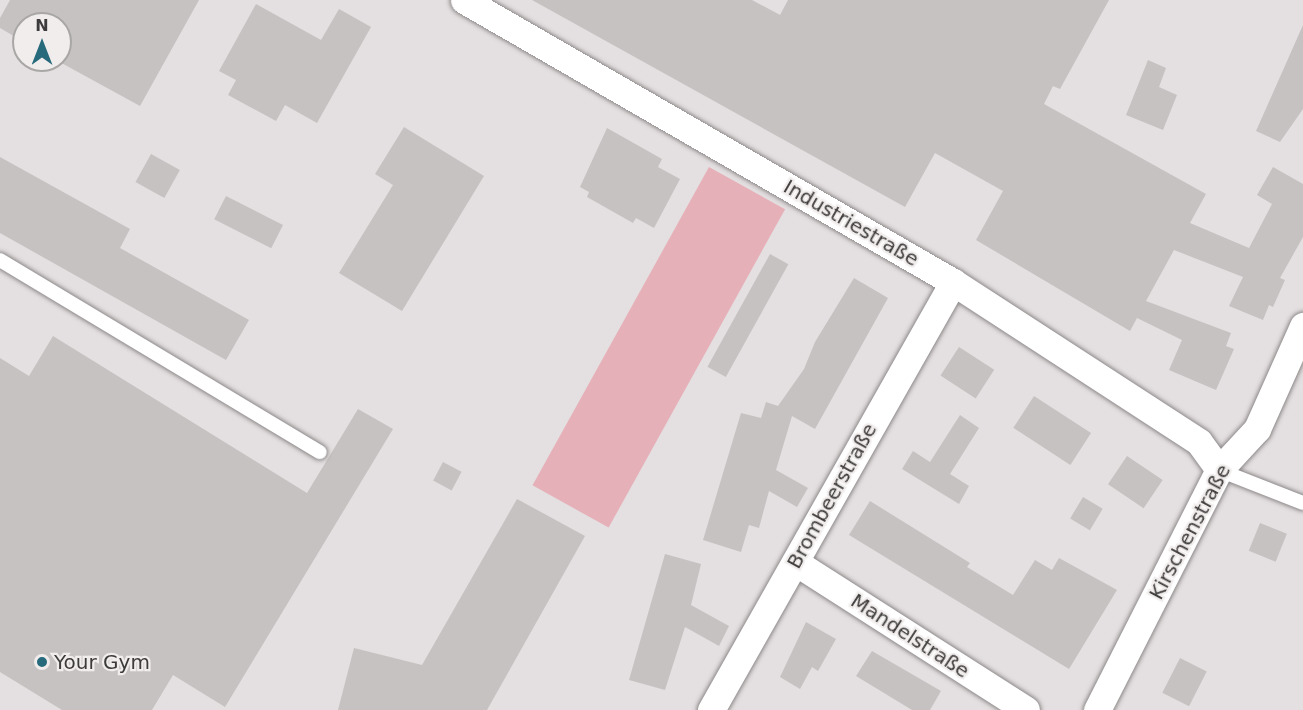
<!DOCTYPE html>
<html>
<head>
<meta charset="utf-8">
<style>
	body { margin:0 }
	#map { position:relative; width:1303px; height:710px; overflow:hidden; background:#e4dfe0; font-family:"DejaVu Sans",sans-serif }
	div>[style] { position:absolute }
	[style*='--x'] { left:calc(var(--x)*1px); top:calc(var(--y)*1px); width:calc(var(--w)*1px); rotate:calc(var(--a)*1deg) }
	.green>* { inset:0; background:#e5b0b8; transform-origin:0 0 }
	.building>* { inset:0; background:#c6c2c2; transform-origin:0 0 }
	.roads { filter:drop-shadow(0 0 2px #8d8989) drop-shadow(0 0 2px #8d8989) }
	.lane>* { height:14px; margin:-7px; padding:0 7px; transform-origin:7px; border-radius:7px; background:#fff }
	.street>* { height:27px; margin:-13.5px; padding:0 13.5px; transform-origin:13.5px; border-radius:13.5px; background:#fff }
	.dots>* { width:16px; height:16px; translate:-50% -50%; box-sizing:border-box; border:3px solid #f1eded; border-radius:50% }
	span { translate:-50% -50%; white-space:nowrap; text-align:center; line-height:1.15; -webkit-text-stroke:4.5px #f1eded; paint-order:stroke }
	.street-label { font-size:20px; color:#3d3b3b }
	.poi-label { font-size:20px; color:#3d3b3b }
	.left { translate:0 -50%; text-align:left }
	.north { position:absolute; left:12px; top:12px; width:60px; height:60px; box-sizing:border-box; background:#f1eded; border:2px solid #a9a6a6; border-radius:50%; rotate:0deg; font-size:16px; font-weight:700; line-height:24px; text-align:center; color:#3d3b3b }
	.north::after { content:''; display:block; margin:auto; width:21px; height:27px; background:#266a7b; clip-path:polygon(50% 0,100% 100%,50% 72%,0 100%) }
</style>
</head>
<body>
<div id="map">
	<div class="green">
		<i style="left:709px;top:167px;width:87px;height:364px;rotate:29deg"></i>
	</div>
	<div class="building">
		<i style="clip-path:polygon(10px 0,199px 0,140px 106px,56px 60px,60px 60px,60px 24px,24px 24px,24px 42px,0 28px,0 18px)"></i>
		<i style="clip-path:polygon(532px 0,752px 0,780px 15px,788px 0,1109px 0,1060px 89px,1053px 86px,1044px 104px,1206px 194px,1190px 223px,1249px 248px,1272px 204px,1257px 195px,1273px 167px,1303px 184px,1303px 237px,1280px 278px,1285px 280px,1273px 307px,1269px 305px,1263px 320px,1229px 306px,1243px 277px,1174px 250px,1146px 301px,1231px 333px,1226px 346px,1234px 349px,1216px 390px,1169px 370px,1182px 340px,1137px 318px,1130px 331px,976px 240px,1003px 191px,935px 153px,905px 207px)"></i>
		<i style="clip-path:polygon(256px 4px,321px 40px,339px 9px,371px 27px,317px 123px,285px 105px,276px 121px,228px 95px,236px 80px,219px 71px)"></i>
		<i style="clip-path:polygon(1303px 25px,1303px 109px,1280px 142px,1256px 131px)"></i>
		<i style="clip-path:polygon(1148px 60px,1166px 68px,1159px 87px,1177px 95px,1163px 130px,1126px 115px)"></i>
		<i style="clip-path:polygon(404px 127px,484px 176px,402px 311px,339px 273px,393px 185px,375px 174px)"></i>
		<i style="clip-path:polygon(607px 128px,662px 159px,658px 167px,680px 179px,654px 228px,636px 218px,633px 223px,587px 197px,589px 192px,580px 187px)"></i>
		<i style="left:151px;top:154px;width:33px;height:32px;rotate:29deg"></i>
		<i style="clip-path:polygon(0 157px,130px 229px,120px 248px,249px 320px,226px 360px,0 233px)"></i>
		<i style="left:226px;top:196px;width:64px;height:26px;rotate:27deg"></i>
		<i style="left:770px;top:254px;width:21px;height:129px;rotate:29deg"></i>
		<i style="clip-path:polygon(854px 278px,888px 298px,815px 429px,792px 416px,776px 470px,808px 488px,797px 507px,769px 491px,759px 528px,749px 525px,741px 552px,703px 540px,741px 413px,761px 418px,766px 402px,778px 406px,804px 369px,815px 342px)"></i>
		<i style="clip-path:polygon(53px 336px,307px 493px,358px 409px,393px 429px,225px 707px,173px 675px,152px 710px,62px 710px,0 672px,0 358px,29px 376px)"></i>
		<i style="left:959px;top:347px;width:42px;height:34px;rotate:33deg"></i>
		<i style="left:1034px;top:396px;width:68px;height:38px;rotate:33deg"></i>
		<i style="clip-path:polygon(960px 415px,979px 428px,950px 474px,969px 486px,959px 504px,902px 469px,913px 451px,930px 462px)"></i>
		<i style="left:1127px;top:456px;width:43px;height:34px;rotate:34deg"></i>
		<i style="left:443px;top:462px;width:21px;height:21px;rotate:28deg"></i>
		<i style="left:1083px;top:497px;width:23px;height:25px;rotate:31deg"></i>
		<i style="clip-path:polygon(517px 499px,585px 536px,487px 710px,338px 710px,354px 648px,422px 665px)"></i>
		<i style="clip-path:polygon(870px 501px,970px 563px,967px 567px,1013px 595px,1035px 560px,1052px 570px,1059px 558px,1117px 590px,1069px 669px,849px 535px)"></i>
		<i style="left:1260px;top:523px;width:29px;height:30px;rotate:22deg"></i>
		<i style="clip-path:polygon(665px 554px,701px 564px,691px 605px,729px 626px,719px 646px,685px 627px,665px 690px,629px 680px)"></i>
		<i style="clip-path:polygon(806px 622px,836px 639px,818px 671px,812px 667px,800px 689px,780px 677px)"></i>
		<i style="clip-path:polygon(872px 651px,941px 691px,930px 710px,912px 710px,856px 676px)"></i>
		<i style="left:1180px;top:658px;width:30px;height:39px;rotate:27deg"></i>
	</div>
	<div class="roads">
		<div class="lane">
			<i style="--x:0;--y:260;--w:373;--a:31"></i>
			<i style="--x:1219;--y:470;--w:90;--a:21.4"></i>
		</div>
		<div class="street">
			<i style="--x:464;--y:0;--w:564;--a:29.97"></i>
			<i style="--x:953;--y:282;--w:293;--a:33"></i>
			<i style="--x:1199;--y:442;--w:34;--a:54"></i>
			<i style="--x:795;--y:562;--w:274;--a:32.6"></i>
			<i style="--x:711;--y:710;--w:492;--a:-60.5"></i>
			<i style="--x:1097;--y:710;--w:269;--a:-63.1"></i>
			<i style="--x:1219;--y:470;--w:56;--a:-47.2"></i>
			<i style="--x:1257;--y:429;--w:113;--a:-65.9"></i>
		</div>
	</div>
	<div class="dots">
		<i style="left:42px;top:662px;background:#266a7b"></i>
	</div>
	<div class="street-label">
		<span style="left:851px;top:223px;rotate:30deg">Industriestraße</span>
		<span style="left:832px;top:496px;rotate:-61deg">Brombeerstraße</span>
		<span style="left:1190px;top:532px;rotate:-62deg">Kirschenstraße</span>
		<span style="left:910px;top:636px;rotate:33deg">Mandelstraße</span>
	</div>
	<div class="poi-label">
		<span class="left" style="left:54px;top:662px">Your Gym</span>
	</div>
	<div class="north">N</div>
</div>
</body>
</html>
